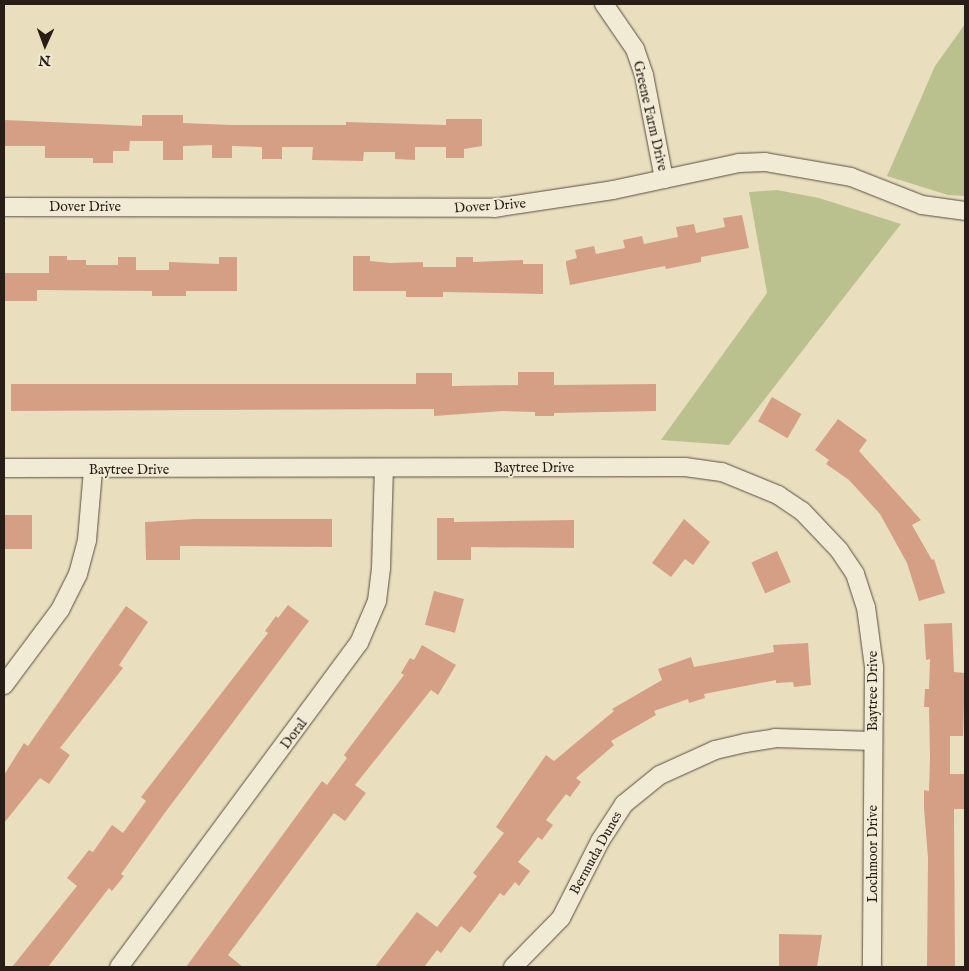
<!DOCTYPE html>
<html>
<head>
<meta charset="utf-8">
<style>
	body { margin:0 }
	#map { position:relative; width:969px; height:971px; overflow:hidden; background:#e9dfbe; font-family:"IM FELL English",serif }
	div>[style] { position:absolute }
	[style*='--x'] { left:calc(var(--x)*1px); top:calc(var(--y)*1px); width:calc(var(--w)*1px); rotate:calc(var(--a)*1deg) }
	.green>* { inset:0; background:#bbc18e }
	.building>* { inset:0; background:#d59f86; transform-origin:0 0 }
	.roads { filter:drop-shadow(0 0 1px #594e42) drop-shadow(0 0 1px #594e42) }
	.minor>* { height:18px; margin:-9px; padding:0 9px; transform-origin:9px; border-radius:9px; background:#f1ead5 }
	span { translate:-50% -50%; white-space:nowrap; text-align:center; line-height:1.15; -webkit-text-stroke:4px #f1ead5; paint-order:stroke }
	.street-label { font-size:14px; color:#291d18 }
	.frame { position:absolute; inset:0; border:5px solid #291d18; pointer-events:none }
	.north { position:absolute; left:20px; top:20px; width:50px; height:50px; -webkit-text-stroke:4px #f1ead5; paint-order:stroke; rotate:182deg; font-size:14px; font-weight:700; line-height:20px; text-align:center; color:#291d18 }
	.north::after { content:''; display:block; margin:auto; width:18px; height:22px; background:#291d18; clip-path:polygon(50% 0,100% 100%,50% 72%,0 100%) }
</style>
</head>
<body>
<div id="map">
	<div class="green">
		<i style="clip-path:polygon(965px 24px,965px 196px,948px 195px,887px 176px,935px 66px)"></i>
		<i style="clip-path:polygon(777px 190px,819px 198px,901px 224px,729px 445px,661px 440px,767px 293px,749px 192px)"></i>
	</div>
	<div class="building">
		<i style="clip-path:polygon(142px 115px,183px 115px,183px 123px,232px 125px,346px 125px,346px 122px,446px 125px,446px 119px,482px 119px,482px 146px,464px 149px,464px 158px,446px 158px,446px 147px,415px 147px,415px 160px,395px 159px,395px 152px,364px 152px,363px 161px,312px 160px,313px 147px,282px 147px,282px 159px,262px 159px,262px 147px,232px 146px,232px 158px,212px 158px,212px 145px,183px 146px,183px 160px,163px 160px,163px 141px,130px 141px,129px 151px,113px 151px,113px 163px,93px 163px,93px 158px,45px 158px,45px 146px,4px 146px,4px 120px,142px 126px)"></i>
		<i style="clip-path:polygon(742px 215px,749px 248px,701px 257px,701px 262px,666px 269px,665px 266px,570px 285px,566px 264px,566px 261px,577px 258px,575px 250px,594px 246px,596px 254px,625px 248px,623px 240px,642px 236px,644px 244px,678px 237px,676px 227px,694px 224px,696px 233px,725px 227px,723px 218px)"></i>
		<i style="clip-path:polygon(49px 256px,67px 256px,67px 260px,86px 260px,86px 265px,118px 265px,118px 257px,136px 257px,136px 270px,169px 270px,169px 262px,219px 264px,219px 257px,237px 257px,237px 291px,186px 291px,186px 296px,152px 296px,152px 291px,37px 290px,37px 301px,4px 301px,4px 273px,49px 273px)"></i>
		<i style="clip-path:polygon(353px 256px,370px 256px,370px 261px,390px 263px,423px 262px,423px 267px,456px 267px,456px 257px,473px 257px,473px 262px,523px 260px,523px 264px,543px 264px,543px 294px,443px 292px,443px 297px,406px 297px,406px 291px,353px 291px)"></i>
		<i style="clip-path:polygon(518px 372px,554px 372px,554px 385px,656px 384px,656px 411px,554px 413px,554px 416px,535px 416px,535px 412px,503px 411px,434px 416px,434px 409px,11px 411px,11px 384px,416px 384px,416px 373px,452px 373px,452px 386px,518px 385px)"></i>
		<i style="left:772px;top:397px;width:34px;height:28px;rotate:30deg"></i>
		<i style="clip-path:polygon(838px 419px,867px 440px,859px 451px,921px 520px,912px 525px,932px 560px,934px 559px,945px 593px,919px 601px,907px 563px,880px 514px,849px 480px,826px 464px,829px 460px,815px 450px)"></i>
		<i style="left:5px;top:515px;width:27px;height:34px"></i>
		<i style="clip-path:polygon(437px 518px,454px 518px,454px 522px,574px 520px,574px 548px,471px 547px,471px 560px,437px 560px)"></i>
		<i style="clip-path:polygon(195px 519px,332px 519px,332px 547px,180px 546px,180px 560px,146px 560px,145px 522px)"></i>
		<i style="clip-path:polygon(684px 519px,710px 542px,693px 565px,685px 559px,671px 577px,652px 563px)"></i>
		<i style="left:777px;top:551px;width:34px;height:28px;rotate:66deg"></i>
		<i style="left:434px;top:591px;width:31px;height:35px;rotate:15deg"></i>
		<i style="clip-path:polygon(288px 605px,309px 621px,164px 814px,121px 874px,124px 876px,112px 891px,109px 888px,48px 967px,12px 967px,77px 886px,67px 878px,89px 850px,93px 852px,112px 825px,123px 833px,146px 801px,141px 797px,268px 633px,265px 631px,276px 616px,278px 618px)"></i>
		<i style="clip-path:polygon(126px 606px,148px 622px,119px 665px,123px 668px,60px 748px,70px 755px,49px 784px,40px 778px,4px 823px,4px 775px,24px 743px,28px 746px)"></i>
		<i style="clip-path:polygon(952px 623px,954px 672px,965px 673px,963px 736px,950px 736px,950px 774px,965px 774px,965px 809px,954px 809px,955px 967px,927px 967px,928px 858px,924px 808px,924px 790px,929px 791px,930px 758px,929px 707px,924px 707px,925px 689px,929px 689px,930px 659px,926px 660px,924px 624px)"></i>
		<i style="clip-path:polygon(808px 643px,811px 685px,794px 687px,793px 682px,776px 683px,776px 680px,704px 694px,705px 698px,689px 703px,688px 699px,654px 711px,656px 715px,611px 741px,614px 745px,576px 778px,581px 782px,570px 797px,566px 794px,546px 820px,553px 825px,542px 840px,538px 837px,518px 862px,530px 871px,519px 886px,515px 882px,504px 896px,500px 893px,470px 933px,461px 926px,441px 953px,437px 950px,424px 967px,375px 967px,417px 912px,437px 927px,477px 876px,473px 873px,504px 833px,496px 827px,546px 755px,554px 761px,614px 711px,612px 709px,662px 680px,658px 669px,691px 657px,694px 667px,774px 652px,773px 645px)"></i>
		<i style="clip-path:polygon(422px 645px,456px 665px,438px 695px,431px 690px,355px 785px,366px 793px,345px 821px,334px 813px,228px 955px,243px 967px,186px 967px,322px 781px,327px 785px,347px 758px,344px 755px,404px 675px,401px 673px,410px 658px,414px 660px)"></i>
		<i style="clip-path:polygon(779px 934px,822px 935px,817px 967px,779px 967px)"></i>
	</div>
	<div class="roads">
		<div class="minor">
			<i style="--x:604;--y:4;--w:55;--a:55.4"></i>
			<i style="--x:635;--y:49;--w:28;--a:71"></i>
			<i style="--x:644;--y:75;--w:106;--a:79.1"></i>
			<i style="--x:4;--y:207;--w:490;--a:0.1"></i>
			<i style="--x:494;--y:208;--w:120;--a:-8.6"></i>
			<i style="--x:613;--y:190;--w:129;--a:-12.1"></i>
			<i style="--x:739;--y:163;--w:26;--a:-2"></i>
			<i style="--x:765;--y:162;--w:87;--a:9.9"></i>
			<i style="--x:851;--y:177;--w:76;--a:21.5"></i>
			<i style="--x:922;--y:205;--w:43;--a:7.9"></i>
			<i style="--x:4;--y:468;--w:681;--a:-0.08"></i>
			<i style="--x:685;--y:467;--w:37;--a:8"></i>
			<i style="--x:722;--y:472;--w:61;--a:22.3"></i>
			<i style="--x:778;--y:495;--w:29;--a:34"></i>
			<i style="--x:802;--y:511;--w:54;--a:46.5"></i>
			<i style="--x:839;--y:550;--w:29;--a:56"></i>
			<i style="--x:855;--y:574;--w:35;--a:72"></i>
			<i style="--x:866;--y:607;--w:61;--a:82.4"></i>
			<i style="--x:874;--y:667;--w:300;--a:90.4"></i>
			<i style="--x:4;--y:685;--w:94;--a:-53.3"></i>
			<i style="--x:60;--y:610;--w:40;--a:-63.4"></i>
			<i style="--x:78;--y:574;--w:35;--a:-75"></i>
			<i style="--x:87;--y:540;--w:70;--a:-85.1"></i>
			<i style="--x:119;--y:967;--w:403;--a:-53.5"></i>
			<i style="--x:359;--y:643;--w:46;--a:-66.8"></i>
			<i style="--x:377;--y:601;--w:33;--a:-83"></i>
			<i style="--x:381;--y:568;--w:100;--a:-88.3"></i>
			<i style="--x:513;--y:967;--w:69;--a:-45.6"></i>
			<i style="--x:561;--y:918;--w:86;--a:-63.1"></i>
			<i style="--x:600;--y:841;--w:44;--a:-57"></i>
			<i style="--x:624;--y:804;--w:46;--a:-38.9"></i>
			<i style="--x:660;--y:775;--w:60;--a:-24.4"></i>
			<i style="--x:715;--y:750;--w:31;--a:-13"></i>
			<i style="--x:745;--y:743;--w:30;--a:-9"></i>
			<i style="--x:775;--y:738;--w:98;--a:1.8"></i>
		</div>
	</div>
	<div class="street-label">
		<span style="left:650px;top:116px;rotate:77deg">Greene Farm Drive</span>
		<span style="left:490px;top:206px;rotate:-4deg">Dover Drive</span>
		<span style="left:85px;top:207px">Dover Drive</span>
		<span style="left:534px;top:468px">Baytree Drive</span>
		<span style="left:129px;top:470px">Baytree Drive</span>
		<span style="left:873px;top:691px;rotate:-90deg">Baytree Drive</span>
		<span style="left:294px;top:734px;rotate:-53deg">Doral</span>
		<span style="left:596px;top:853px;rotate:-61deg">Bermuda Dunes</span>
		<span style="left:873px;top:854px;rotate:-90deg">Lochmoor Drive</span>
	</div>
	<div class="frame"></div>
	<div class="north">N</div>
</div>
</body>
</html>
